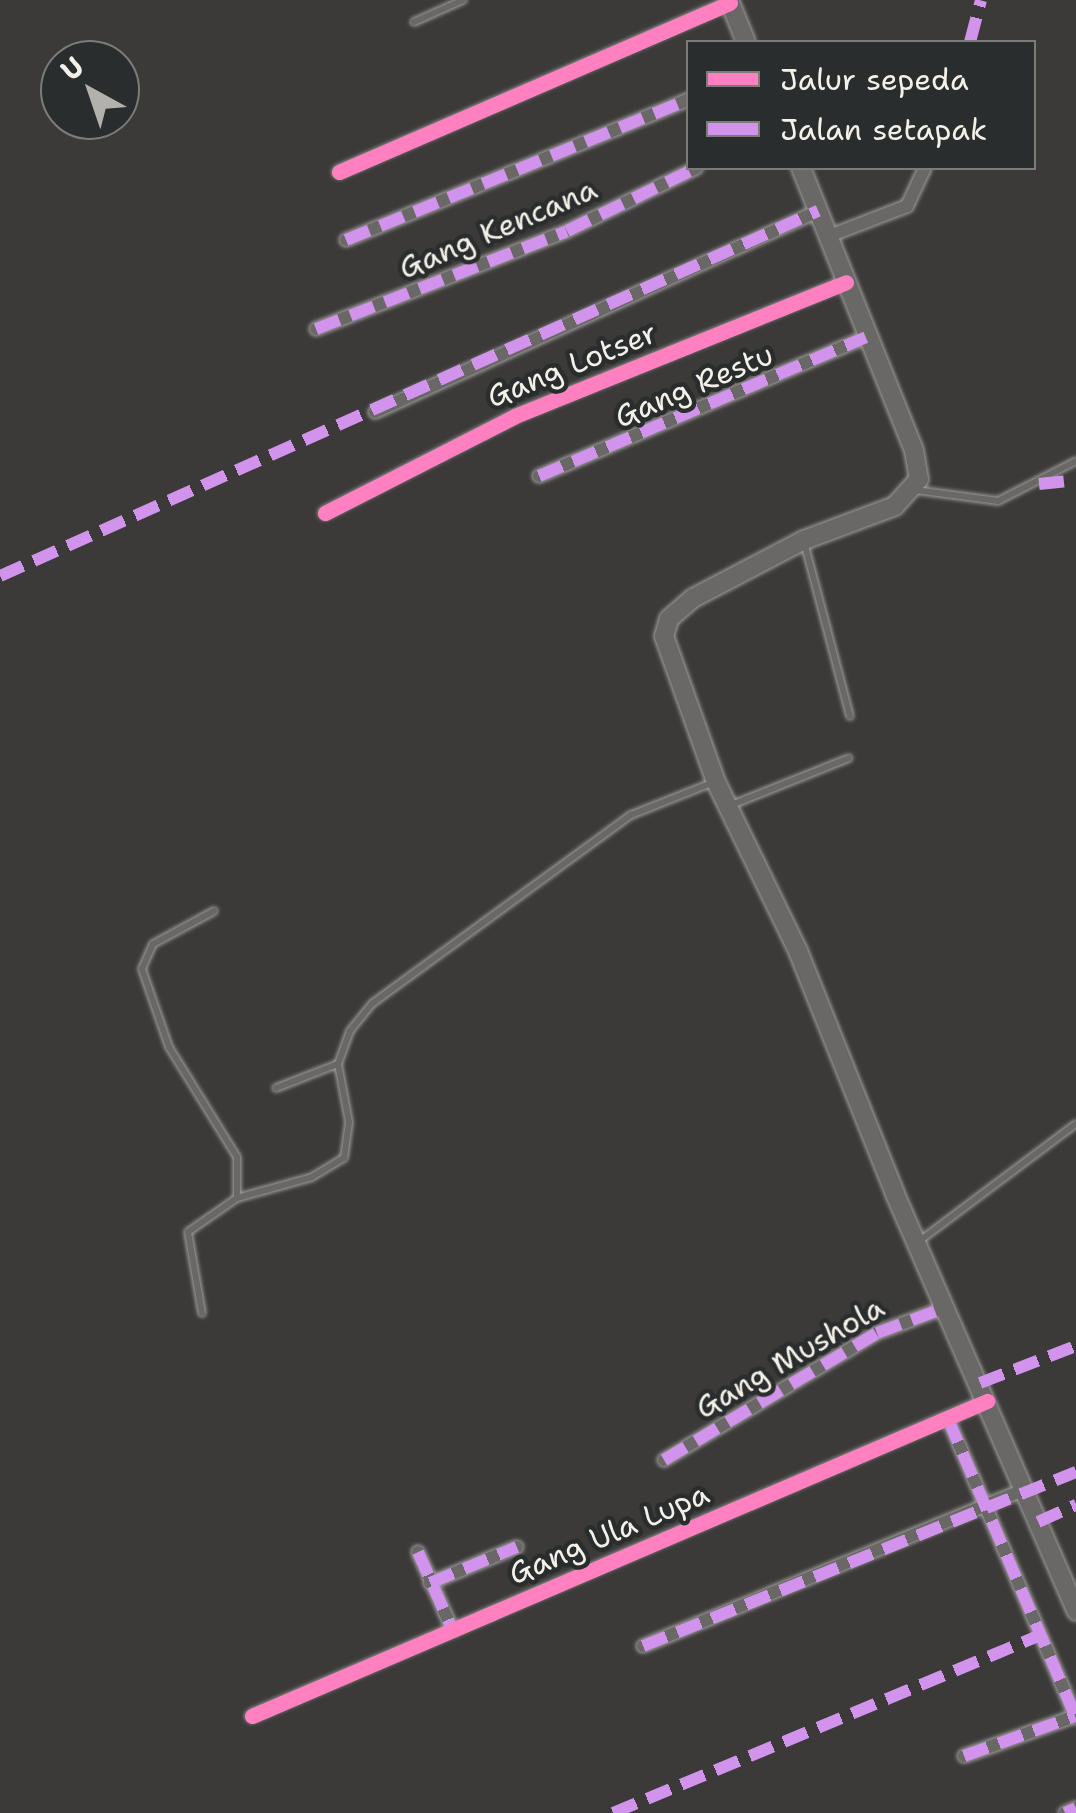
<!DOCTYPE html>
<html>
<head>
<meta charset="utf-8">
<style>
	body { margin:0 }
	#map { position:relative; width:1076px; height:1813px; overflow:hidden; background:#3b3a39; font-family:"Shantell Sans",sans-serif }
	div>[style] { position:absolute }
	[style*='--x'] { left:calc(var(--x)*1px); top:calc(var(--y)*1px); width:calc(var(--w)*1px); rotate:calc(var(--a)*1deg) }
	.roads { filter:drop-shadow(0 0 2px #9f9e9b) drop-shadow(0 0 2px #9f9e9b) }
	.service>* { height:6px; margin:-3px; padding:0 3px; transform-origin:3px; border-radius:3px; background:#696866 }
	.minor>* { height:12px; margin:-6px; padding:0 6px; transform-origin:6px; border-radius:6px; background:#696866 }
	.secondary>* { height:18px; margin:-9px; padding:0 9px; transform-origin:9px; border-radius:9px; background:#696866 }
	.quiet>* { height:12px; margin-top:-6px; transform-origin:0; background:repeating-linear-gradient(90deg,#d193ec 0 25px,transparent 0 37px) }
	.cycleway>* { height:15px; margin:-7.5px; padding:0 7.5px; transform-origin:7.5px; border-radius:7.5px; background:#ff80c0 }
	span { translate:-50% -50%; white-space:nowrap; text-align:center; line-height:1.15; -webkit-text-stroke:9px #2a2d2e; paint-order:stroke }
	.street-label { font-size:30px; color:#f4f1e8 }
	.legend { position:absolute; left:686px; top:40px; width:350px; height:130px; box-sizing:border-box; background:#2a2d2e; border:2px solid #7b7b78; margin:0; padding:12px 18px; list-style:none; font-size:30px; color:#f4f1e8 }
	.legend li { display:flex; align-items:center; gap:20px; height:50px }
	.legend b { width:50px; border:2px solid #7b7b78 }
	.north { position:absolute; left:40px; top:40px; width:100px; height:100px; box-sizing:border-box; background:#2a2d2e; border:2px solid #7b7b78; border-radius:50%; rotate:320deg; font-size:28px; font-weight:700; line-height:40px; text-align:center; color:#f4f1e8 }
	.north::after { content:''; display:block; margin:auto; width:35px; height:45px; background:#b3b1ab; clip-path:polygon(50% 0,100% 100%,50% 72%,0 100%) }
</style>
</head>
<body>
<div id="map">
	<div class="roads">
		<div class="service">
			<i style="--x:414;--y:22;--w:54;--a:-24.2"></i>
			<i style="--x:915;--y:490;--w:84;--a:7.5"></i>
			<i style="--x:998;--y:501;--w:88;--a:-27.1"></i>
			<i style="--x:804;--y:542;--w:180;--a:75.2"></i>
			<i style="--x:729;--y:806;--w:129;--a:-21.8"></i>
			<i style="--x:214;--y:911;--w:69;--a:151.6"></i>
			<i style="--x:153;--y:944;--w:27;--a:114"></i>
			<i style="--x:142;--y:969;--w:83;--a:70.9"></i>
			<i style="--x:169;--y:1047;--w:129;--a:58.3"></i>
			<i style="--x:237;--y:1157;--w:40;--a:90"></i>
			<i style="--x:276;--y:1088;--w:66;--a:-21.2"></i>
			<i style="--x:918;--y:1242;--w:197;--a:-36.8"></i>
			<i style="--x:202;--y:1313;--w:82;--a:-99.8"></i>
			<i style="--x:188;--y:1232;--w:60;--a:-34.8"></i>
			<i style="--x:237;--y:1198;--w:78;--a:-15.6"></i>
			<i style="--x:312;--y:1177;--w:37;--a:-31"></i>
			<i style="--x:344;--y:1158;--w:36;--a:-82"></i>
			<i style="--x:349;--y:1122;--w:59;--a:-100.7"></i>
			<i style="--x:338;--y:1064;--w:35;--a:-70"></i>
			<i style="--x:350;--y:1031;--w:36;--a:-51"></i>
			<i style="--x:373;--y:1003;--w:319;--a:-36.1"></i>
			<i style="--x:631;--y:815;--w:89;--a:-21.7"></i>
		</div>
		<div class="minor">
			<i style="--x:339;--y:172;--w:426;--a:-23.4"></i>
			<i style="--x:829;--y:236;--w:84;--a:-21"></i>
			<i style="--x:907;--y:206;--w:42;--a:-64.7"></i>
			<i style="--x:346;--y:240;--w:370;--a:-22.3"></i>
			<i style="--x:316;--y:329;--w:269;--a:-21.3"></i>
			<i style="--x:567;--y:231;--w:144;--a:-26"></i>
			<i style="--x:375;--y:412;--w:486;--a:-24.4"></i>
			<i style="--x:539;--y:476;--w:355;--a:-23"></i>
			<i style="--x:325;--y:513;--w:213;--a:-27"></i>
			<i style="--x:515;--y:416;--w:357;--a:-22"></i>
			<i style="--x:948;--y:1419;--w:325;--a:66.8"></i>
			<i style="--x:664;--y:1460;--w:248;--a:-30.8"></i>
			<i style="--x:877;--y:1333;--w:72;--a:-20.5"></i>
			<i style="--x:418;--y:1552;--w:86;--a:66.1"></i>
			<i style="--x:430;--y:1583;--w:94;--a:-22.5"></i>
			<i style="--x:643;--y:1646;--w:413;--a:-22.3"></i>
			<i style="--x:252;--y:1716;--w:800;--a:-23.2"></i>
			<i style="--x:964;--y:1756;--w:118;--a:-19.8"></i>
			<i style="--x:1065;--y:1813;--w:12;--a:-24"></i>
		</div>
		<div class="secondary">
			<i style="--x:729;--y:0;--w:45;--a:68"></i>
			<i style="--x:801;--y:168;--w:305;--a:68.2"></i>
			<i style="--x:914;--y:451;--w:28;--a:80"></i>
			<i style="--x:919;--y:479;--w:36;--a:132"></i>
			<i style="--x:895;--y:506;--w:97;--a:159.5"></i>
			<i style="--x:804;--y:540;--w:125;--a:152.4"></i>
			<i style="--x:693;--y:598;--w:32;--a:139"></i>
			<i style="--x:669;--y:619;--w:18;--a:106"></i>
			<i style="--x:664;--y:636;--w:155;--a:70.4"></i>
			<i style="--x:716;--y:782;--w:188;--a:64.1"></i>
			<i style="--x:798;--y:951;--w:262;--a:68.2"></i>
			<i style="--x:895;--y:1194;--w:455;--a:66.5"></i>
		</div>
	</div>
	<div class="quiet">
		<i style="--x:970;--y:42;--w:43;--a:-75.3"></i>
		<i style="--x:346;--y:240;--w:370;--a:-22.3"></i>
		<i style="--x:316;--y:329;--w:269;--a:-21.3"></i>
		<i style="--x:567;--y:231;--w:144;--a:-26"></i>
		<i style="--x:539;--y:476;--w:355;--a:-23"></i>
		<i style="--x:1039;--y:484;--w:37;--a:-6"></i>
		<i style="--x:0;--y:576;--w:896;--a:-24.05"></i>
		<i style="--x:980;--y:1383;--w:103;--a:-21.1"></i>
		<i style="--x:948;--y:1419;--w:325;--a:66.8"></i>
		<i style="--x:664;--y:1460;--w:248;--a:-30.8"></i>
		<i style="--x:877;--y:1333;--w:72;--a:-20.5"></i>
		<i style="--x:1038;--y:1522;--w:42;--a:-24.1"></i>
		<i style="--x:418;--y:1552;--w:86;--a:66.1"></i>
		<i style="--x:430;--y:1583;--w:94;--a:-22.5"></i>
		<i style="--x:643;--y:1646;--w:467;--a:-21.9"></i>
		<i style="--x:964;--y:1756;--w:118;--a:-19.8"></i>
		<i style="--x:613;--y:1813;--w:463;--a:-22.6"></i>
		<i style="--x:1065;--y:1813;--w:12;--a:-24"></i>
	</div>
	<div class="cycleway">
		<i style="--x:339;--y:172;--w:426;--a:-23.4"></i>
		<i style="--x:325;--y:513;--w:213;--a:-27"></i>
		<i style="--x:515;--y:416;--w:357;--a:-22"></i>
		<i style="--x:252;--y:1716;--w:800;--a:-23.2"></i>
	</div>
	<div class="street-label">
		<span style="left:498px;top:229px;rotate:-23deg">Gang Kencana</span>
		<span style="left:572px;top:365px;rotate:-22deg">Gang Lotser</span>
		<span style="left:694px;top:386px;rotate:-23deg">Gang Restu</span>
		<span style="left:790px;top:1358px;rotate:-30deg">Gang Mushola</span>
		<span style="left:609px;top:1534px;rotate:-23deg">Gang Ula Lupa</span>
	</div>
	<ul class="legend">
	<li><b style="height:12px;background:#ff80c0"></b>Jalur sepeda</li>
	<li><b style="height:12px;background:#d193ec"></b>Jalan setapak</li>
	</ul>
	<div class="north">U</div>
</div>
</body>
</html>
